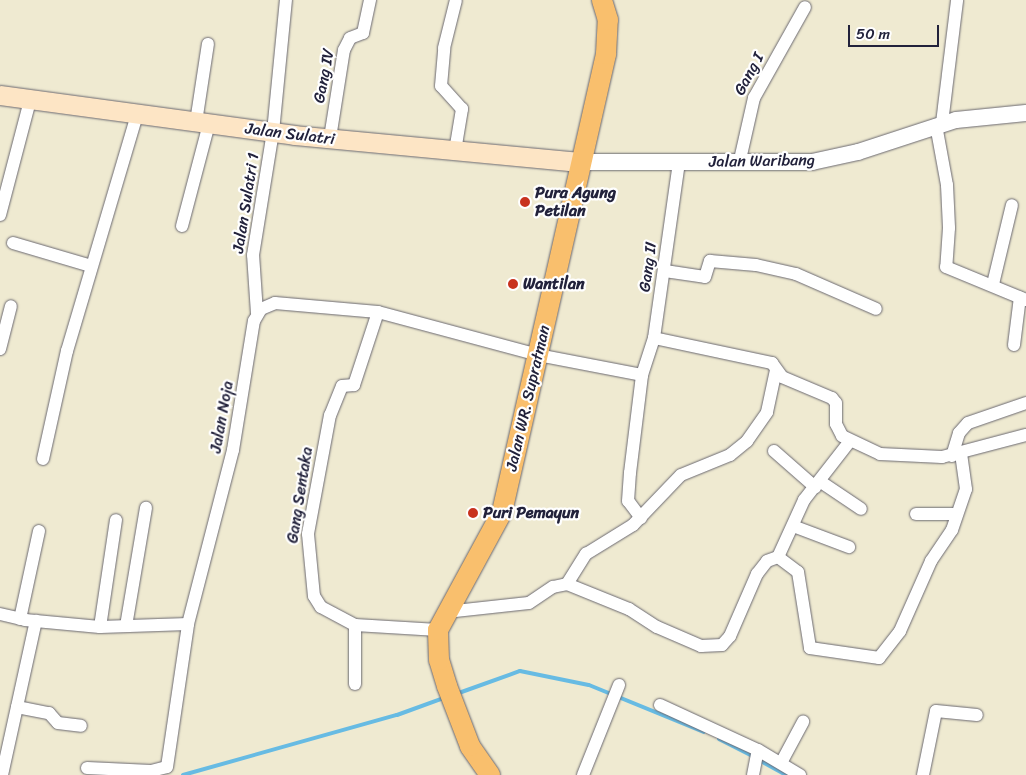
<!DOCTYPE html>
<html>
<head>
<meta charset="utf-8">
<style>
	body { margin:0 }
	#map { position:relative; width:1026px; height:775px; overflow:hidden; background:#efead1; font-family:Sriracha,sans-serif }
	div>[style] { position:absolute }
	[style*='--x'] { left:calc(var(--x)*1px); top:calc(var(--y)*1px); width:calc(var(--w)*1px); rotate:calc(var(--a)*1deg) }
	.stream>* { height:4px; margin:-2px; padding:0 2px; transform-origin:2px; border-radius:2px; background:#67bbe3 }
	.roads { filter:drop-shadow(0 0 1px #6a6870) drop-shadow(0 0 1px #6a6870) }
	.minor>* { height:12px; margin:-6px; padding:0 6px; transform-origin:6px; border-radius:6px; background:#fff }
	.tertiary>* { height:16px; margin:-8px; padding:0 8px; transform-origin:8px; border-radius:8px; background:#fff }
	.secondary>* { height:19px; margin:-9.5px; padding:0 9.5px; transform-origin:9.5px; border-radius:9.5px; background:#fde5c5 }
	.primary>* { height:20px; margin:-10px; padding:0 10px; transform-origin:10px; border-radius:10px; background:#f9bf6d }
	.dots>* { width:14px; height:14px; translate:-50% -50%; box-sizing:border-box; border:2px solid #fff; border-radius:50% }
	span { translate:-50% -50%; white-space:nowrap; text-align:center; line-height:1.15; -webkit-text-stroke:4.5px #fff; paint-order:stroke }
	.street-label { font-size:16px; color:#22223b }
	.poi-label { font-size:16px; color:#22223b; font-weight:700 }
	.left { translate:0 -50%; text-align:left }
	.scale { position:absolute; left:848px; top:25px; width:91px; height:22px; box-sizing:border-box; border:2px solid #22223b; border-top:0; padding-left:6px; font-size:15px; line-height:18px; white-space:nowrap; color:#22223b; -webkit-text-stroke:4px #fff; paint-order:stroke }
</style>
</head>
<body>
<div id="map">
	<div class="stream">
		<i style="--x:456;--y:694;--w:68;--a:-19.8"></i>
		<i style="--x:520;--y:671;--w:70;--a:11.5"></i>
		<i style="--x:589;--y:685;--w:124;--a:22.2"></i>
		<i style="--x:719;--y:739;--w:38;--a:27"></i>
		<i style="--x:759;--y:760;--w:31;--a:29"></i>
		<i style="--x:183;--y:775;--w:222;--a:-15.7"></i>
		<i style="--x:397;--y:715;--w:50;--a:-19.9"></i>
	</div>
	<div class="roads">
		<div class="minor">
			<i style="--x:196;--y:122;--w:79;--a:-81.3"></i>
			<i style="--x:942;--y:123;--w:124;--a:-83"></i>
			<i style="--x:936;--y:125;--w:61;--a:79.6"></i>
			<i style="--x:947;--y:185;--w:43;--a:87.3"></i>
			<i style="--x:949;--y:228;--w:39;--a:94"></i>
			<i style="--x:946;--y:267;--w:87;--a:22.4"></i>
			<i style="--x:330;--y:138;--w:89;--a:-81"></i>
			<i style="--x:344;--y:50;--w:13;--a:-63"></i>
			<i style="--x:350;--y:38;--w:14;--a:-21"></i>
			<i style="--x:363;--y:33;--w:34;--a:-78"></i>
			<i style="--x:455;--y:151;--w:43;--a:-80.5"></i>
			<i style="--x:462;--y:109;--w:31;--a:-132"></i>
			<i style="--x:441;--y:86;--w:38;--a:-85"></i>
			<i style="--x:444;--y:48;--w:49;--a:-76"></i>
			<i style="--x:739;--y:164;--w:68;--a:-77.2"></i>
			<i style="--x:754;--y:98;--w:104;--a:-60.7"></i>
			<i style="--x:0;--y:215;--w:118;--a:-75.3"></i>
			<i style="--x:182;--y:226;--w:106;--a:-75.2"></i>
			<i style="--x:13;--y:243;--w:81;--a:16.4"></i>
			<i style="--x:665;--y:271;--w:40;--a:8.5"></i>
			<i style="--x:705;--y:277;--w:17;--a:-73"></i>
			<i style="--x:710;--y:261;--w:46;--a:5"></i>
			<i style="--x:756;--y:265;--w:41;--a:12.7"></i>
			<i style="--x:796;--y:274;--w:87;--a:23.6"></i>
			<i style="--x:993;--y:284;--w:81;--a:-76.5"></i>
			<i style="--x:378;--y:312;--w:77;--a:108.2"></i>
			<i style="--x:354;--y:385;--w:12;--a:175"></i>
			<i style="--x:342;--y:386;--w:31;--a:112"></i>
			<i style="--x:330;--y:415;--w:121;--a:100.5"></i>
			<i style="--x:308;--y:534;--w:62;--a:84.5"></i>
			<i style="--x:314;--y:596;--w:13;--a:58"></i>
			<i style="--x:321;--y:607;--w:38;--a:28"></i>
			<i style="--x:355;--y:625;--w:83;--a:3.4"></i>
			<i style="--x:257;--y:313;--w:58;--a:-93.9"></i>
			<i style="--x:253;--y:255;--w:125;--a:-80.8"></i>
			<i style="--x:273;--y:132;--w:133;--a:-84.4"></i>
			<i style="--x:654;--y:338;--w:121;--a:12"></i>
			<i style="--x:772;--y:363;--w:17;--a:54"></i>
			<i style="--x:782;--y:377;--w:54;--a:22.8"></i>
			<i style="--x:832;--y:398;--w:6;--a:51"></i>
			<i style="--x:836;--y:403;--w:21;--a:90"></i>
			<i style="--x:836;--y:424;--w:13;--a:63"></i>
			<i style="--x:842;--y:436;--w:42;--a:25.3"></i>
			<i style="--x:880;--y:454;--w:62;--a:2.8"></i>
			<i style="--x:942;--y:457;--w:87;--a:-14.7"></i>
			<i style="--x:1014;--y:345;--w:48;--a:-82.9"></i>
			<i style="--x:0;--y:349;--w:44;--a:-75.7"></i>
			<i style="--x:774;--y:451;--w:55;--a:41.3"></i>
			<i style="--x:952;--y:456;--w:24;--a:-73"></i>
			<i style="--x:959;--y:433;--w:13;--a:-48"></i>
			<i style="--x:968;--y:423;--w:61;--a:-19"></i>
			<i style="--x:43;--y:459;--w:111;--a:-77.5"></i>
			<i style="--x:67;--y:351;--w:247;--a:-73.5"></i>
			<i style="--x:821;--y:482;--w:48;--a:34"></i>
			<i style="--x:916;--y:514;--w:41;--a:0"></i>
			<i style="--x:641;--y:518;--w:21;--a:-127"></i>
			<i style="--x:628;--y:501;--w:28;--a:-86"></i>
			<i style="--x:630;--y:473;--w:99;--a:-83"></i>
			<i style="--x:642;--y:375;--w:39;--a:-72"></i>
			<i style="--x:654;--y:338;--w:178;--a:-81.9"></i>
			<i style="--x:793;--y:526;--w:60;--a:20.6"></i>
			<i style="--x:778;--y:557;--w:25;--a:37"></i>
			<i style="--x:798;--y:572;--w:77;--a:81"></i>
			<i style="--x:810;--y:648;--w:70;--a:8.2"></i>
			<i style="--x:879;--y:658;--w:34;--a:-52"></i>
			<i style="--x:900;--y:631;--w:77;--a:-66.1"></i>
			<i style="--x:931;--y:561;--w:37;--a:-56"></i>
			<i style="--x:952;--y:530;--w:43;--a:-71.1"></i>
			<i style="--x:966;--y:489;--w:35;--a:-98"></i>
			<i style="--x:778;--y:557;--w:63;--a:-65.5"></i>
			<i style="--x:804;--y:500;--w:75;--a:-52.1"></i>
			<i style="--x:567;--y:584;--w:36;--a:-58"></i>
			<i style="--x:586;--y:554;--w:55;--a:-31.7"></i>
			<i style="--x:633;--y:525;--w:69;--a:-46.2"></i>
			<i style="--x:681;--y:475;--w:53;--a:-22.2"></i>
			<i style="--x:730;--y:455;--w:22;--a:-39"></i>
			<i style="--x:747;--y:441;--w:35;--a:-55"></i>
			<i style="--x:767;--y:412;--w:43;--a:-77.9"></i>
			<i style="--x:446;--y:612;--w:83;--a:-6.2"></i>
			<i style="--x:529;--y:603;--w:29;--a:-34"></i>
			<i style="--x:553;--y:587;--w:14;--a:-12"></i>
			<i style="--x:567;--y:584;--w:67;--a:22"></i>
			<i style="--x:629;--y:609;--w:33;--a:33"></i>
			<i style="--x:657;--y:627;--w:48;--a:23.4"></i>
			<i style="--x:701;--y:646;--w:21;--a:-3"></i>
			<i style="--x:722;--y:645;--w:12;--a:-48"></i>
			<i style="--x:730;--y:636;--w:68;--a:-66.5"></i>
			<i style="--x:757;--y:574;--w:16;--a:-52"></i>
			<i style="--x:767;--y:561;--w:12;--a:-20"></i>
			<i style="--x:0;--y:614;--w:26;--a:13"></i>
			<i style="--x:25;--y:620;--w:75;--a:5.3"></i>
			<i style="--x:100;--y:627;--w:88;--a:-2"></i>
			<i style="--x:20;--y:619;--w:90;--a:-77.8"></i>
			<i style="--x:355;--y:625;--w:59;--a:90"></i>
			<i style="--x:126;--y:626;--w:120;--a:-80.4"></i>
			<i style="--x:100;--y:627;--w:108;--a:-81.5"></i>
			<i style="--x:660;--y:705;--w:108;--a:24.7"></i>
			<i style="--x:758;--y:750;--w:49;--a:30.8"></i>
			<i style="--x:17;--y:707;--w:33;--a:11"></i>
			<i style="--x:49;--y:713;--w:13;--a:48"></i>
			<i style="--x:58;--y:723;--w:23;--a:7"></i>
			<i style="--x:781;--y:763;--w:47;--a:-61.8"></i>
			<i style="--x:87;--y:768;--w:64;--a:2.7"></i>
			<i style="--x:151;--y:771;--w:16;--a:-14"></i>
			<i style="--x:167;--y:767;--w:145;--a:-81.6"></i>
			<i style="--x:188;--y:624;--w:180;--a:-75.5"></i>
			<i style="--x:233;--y:450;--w:131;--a:-80.8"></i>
			<i style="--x:254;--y:321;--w:14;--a:-60"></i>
			<i style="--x:261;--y:309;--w:15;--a:-23"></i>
			<i style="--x:275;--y:303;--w:103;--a:5"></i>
			<i style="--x:378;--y:312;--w:166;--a:15"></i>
			<i style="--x:538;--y:355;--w:106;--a:10.9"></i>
			<i style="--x:2;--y:775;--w:158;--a:-77.6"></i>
			<i style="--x:583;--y:775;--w:97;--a:-68.2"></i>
			<i style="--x:753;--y:775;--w:25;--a:-79"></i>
			<i style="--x:923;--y:775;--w:65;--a:-78.5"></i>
			<i style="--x:936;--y:711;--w:41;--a:5.6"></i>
		</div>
		<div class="tertiary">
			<i style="--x:581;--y:162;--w:231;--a:0"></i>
			<i style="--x:812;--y:162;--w:47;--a:-12.3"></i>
			<i style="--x:858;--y:152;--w:103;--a:-18.1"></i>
			<i style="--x:956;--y:120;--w:70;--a:-5.7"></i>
		</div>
		<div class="secondary">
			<i style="--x:0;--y:95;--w:297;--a:7.7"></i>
			<i style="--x:294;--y:135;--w:288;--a:5.4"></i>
		</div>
		<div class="primary">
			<i style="--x:490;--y:775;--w:35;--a:-125"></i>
			<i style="--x:470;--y:746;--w:64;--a:-111"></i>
			<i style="--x:447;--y:686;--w:27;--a:-107"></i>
			<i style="--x:439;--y:660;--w:30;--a:-92"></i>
			<i style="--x:438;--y:630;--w:134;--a:-61.5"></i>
			<i style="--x:502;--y:512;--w:470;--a:-77.2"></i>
			<i style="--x:606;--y:54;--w:34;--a:-87"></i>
			<i style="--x:608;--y:20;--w:21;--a:-107"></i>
		</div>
	</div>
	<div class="dots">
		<i style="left:525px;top:202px;background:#c8321e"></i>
		<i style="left:513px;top:284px;background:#c8321e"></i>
		<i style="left:473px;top:513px;background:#c8321e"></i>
	</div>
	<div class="street-label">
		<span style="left:749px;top:74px;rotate:-62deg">Gang I</span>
		<span style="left:324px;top:76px;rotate:-79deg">Gang IV</span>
		<span style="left:290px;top:134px;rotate:7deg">Jalan Sulatri</span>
		<span style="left:762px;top:161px;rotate:-1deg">Jalan Waribang</span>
		<span style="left:246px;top:203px;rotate:-81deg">Jalan Sulatri 1</span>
		<span style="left:648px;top:267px;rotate:-82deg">Gang II</span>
		<span style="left:528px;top:398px;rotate:-77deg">Jalan WR. Supratman</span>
		<span style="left:222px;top:417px;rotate:-80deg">Jalan Noja</span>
		<span style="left:300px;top:495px;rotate:-81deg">Gang Sentaka</span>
	</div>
	<div class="poi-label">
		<span class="left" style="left:535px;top:202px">Pura Agung<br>Petilan</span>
		<span class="left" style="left:523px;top:284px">Wantilan</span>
		<span class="left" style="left:483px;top:513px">Puri Pemayun</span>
	</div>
	<div class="scale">50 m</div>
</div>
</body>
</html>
